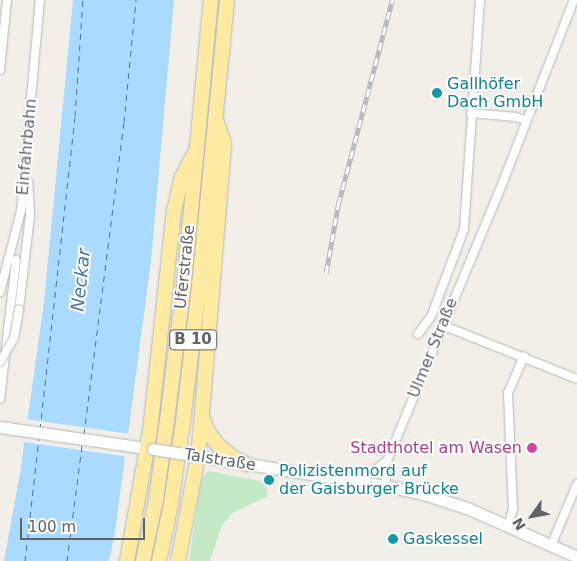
<!DOCTYPE html>
<html>
<head>
<meta charset="utf-8">
<style>
	body { margin:0 }
	#map { position:relative; width:577px; height:561px; overflow:hidden; background:#f1efe8; font-family:"DejaVu Sans",sans-serif }
	div>[style] { position:absolute }
	[style*='--x'] { left:calc(var(--x)*1px); top:calc(var(--y)*1px); width:calc(var(--w)*1px); rotate:calc(var(--a)*1deg) }
	.green>* { inset:0; background:#c5e8c5 }
	.water>* { inset:0; background:#aadaff }
	.pier>* { inset:0; background:#f1efe8; transform-origin:0 0 }
	.ferry>* { height:1px; margin-top:-0.5px; transform-origin:0; background:repeating-linear-gradient(90deg,#4174aa 0 6px,transparent 0 11px) }
	.roads { filter:drop-shadow(0 0 1px #b5b8bc) drop-shadow(0 0 1px #b5b8bc) }
	.minor>* { height:8px; margin:-4px; padding:0 4px; transform-origin:4px; border-radius:4px; background:#fff }
	.secondary>* { height:11px; margin:-5.5px; padding:0 5.5px; transform-origin:5.5px; border-radius:5.5px; background:#fff }
	.trunk>* { height:14px; margin:-7px; padding:0 7px; transform-origin:7px; border-radius:7px; background:#feeaa1 }
	.rail>* { height:4.5px; margin-top:-2.25px; transform-origin:0; background:repeating-linear-gradient(90deg,#fff 0 8px,#b6b7b8 0 16px); box-sizing:border-box; border-block:1px solid #b6b7b8 }
	.bridges { filter:drop-shadow(0 0 1px #b5b8bc) drop-shadow(0 0 1px #b5b8bc) }
	.minor-bridge>* { height:8px; margin:-4px; padding:0 4px; transform-origin:4px; border-radius:4px; background:#fff }
	.secondary-bridge>* { height:11px; margin:-5.5px; padding:0 5.5px; transform-origin:5.5px; border-radius:5.5px; background:#fff }
	.dots>* { width:14px; height:14px; translate:-50% -50%; box-sizing:border-box; border:2px solid #fff; border-radius:50% }
	span { translate:-50% -50%; white-space:nowrap; text-align:center; line-height:1.15; -webkit-text-stroke:4px #fff; paint-order:stroke }
	.shield-label span { padding:1px 4px; background:#fff; border:1px solid; border-radius:4px; -webkit-text-stroke-width:0 }
	.shield-label { font-size:15px; color:#5f6368; font-weight:700 }
	.culture-label { font-size:16px; color:#0d838f }
	.left { translate:0 -50%; text-align:left }
	.street-label { font-size:16px; color:#5f6368 }
	.hotel-label { font-size:16px; color:#b23c85 }
	.right { translate:-100% -50%; text-align:right }
	.water-label { font-size:18px; color:#4174aa; font-style:italic }
	.north { position:absolute; left:507px; top:491px; width:50px; height:50px; -webkit-text-stroke:4px #fff; paint-order:stroke; rotate:238deg; font-size:14px; font-weight:700; line-height:20px; text-align:center; color:#5f6368 }
	.north::after { content:''; display:block; margin:auto; width:18px; height:22px; background:#5f6368; clip-path:polygon(50% 0,100% 100%,50% 72%,0 100%) }
	.scale { position:absolute; left:20px; top:518px; width:125px; height:22px; box-sizing:border-box; border:2px solid #5f6368; border-top:0; padding-left:6px; font-size:15px; line-height:18px; white-space:nowrap; color:#5f6368; -webkit-text-stroke:4px #fff; paint-order:stroke }
</style>
</head>
<body>
<div id="map">
	<div class="green">
		<i style="clip-path:polygon(208px 471px,265px 482px,268px 496px,232px 513px,222px 525px,210px 561px,189px 561px,201px 480px)"></i>
	</div>
	<div class="water">
		<i style="clip-path:polygon(73px 0,174px 0,151px 261px,115px 532px,109px 561px,4px 561px,20px 473px,44px 302px)"></i>
	</div>
	<div class="pier">
		<i style="left:25px;top:419px;width:107px;height:23px;rotate:8deg"></i>
	</div>
	<div class="ferry">
		<i style="--x:40;--y:429;--w:315;--a:-83.6"></i>
		<i style="--x:75;--y:116;--w:116;--a:-86.1"></i>
		<i style="--x:84;--y:434;--w:315;--a:-82.7"></i>
		<i style="--x:124;--y:122;--w:123;--a:-84.4"></i>
		<i style="--x:25;--y:561;--w:124;--a:-83.5"></i>
		<i style="--x:67;--y:561;--w:117;--a:-82.6"></i>
	</div>
	<div class="roads">
		<div class="minor">
			<i style="--x:0;--y:70;--w:70;--a:-84.3"></i>
			<i style="--x:471;--y:113;--w:45;--a:5.1"></i>
			<i style="--x:516;--y:117;--w:9;--a:18"></i>
			<i style="--x:0;--y:292;--w:84;--a:-75.5"></i>
			<i style="--x:21;--y:211;--w:212;--a:-84.9"></i>
			<i style="--x:19;--y:309;--w:95;--a:-83.3"></i>
			<i style="--x:30;--y:215;--w:33;--a:-93"></i>
			<i style="--x:442;--y:325;--w:145;--a:21.8"></i>
			<i style="--x:418;--y:334;--w:21;--a:-53"></i>
			<i style="--x:431;--y:317;--w:94;--a:-69.4"></i>
			<i style="--x:464;--y:229;--w:230;--a:-86"></i>
			<i style="--x:0;--y:399;--w:140;--a:-83.4"></i>
			<i style="--x:359;--y:482;--w:35;--a:-37"></i>
			<i style="--x:386;--y:486;--w:18;--a:-93"></i>
			<i style="--x:385;--y:468;--w:7;--a:-74"></i>
			<i style="--x:387;--y:461;--w:291;--a:-67.4"></i>
			<i style="--x:499;--y:192;--w:206;--a:-68.7"></i>
			<i style="--x:508;--y:526;--w:19;--a:-74"></i>
			<i style="--x:513;--y:508;--w:115;--a:-92.5"></i>
			<i style="--x:508;--y:393;--w:40;--a:-66.6"></i>
			<i style="--x:551;--y:546;--w:67;--a:-67.2"></i>
		</div>
		<div class="secondary">
			<i style="--x:0;--y:427;--w:155;--a:8.2"></i>
			<i style="--x:191;--y:455;--w:197;--a:9"></i>
			<i style="--x:386;--y:486;--w:38;--a:12"></i>
			<i style="--x:423;--y:494;--w:46;--a:17.7"></i>
			<i style="--x:467;--y:508;--w:120;--a:24"></i>
		</div>
		<div class="trunk">
			<i style="--x:203;--y:419;--w:14;--a:69"></i>
			<i style="--x:208;--y:432;--w:15;--a:53"></i>
			<i style="--x:217;--y:444;--w:20;--a:41"></i>
			<i style="--x:232;--y:457;--w:16;--a:27"></i>
			<i style="--x:127;--y:561;--w:132;--a:-80"></i>
			<i style="--x:150;--y:431;--w:221;--a:-83.8"></i>
			<i style="--x:174;--y:211;--w:35;--a:-77"></i>
			<i style="--x:182;--y:177;--w:27;--a:-62"></i>
			<i style="--x:143;--y:561;--w:62;--a:-78"></i>
			<i style="--x:156;--y:500;--w:81;--a:-82.2"></i>
			<i style="--x:167;--y:420;--w:137;--a:-82.9"></i>
			<i style="--x:184;--y:284;--w:285;--a:-84.6"></i>
			<i style="--x:159;--y:561;--w:59;--a:-78.3"></i>
			<i style="--x:171;--y:503;--w:82;--a:-81.6"></i>
			<i style="--x:183;--y:422;--w:137;--a:-83.3"></i>
			<i style="--x:199;--y:286;--w:287;--a:-84.4"></i>
			<i style="--x:178;--y:561;--w:107;--a:-79.2"></i>
			<i style="--x:198;--y:456;--w:43;--a:-84.7"></i>
			<i style="--x:202;--y:413;--w:271;--a:-85.3"></i>
			<i style="--x:224;--y:143;--w:21;--a:-109"></i>
		</div>
	</div>
	<div class="rail">
		<i style="--x:326;--y:273;--w:69;--a:-80"></i>
		<i style="--x:338;--y:205;--w:212;--a:-75.2"></i>
	</div>
	<div class="bridges">
		<div class="minor-bridge">
			<i style="--x:0;--y:362;--w:28;--a:-60"></i>
			<i style="--x:14;--y:338;--w:29;--a:-80"></i>
		</div>
		<div class="secondary-bridge">
			<i style="--x:153;--y:449;--w:38;--a:9"></i>
		</div>
	</div>
	<div class="dots">
		<i style="left:437px;top:93px;background:#0f9aa8"></i>
		<i style="left:532px;top:448px;background:#d1479c"></i>
		<i style="left:269px;top:480px;background:#0f9aa8"></i>
		<i style="left:393px;top:539px;background:#0f9aa8"></i>
	</div>
	<div class="shield-label">
		<span style="left:193px;top:340px">B 10</span>
	</div>
	<div class="culture-label">
		<span class="left" style="left:447px;top:93px">Gallhöfer<br>Dach GmbH</span>
		<span class="left" style="left:279px;top:480px">Polizistenmord auf<br>der Gaisburger Brücke</span>
		<span class="left" style="left:403px;top:539px">Gaskessel</span>
	</div>
	<div class="street-label">
		<span style="left:27px;top:147px;rotate:-85deg">Einfahrbahn</span>
		<span style="left:185px;top:267px;rotate:-84deg">Uferstraße</span>
		<span style="left:433px;top:348px;rotate:-68deg">Ulmer Straße</span>
		<span style="left:220px;top:460px;rotate:9deg">Talstraße</span>
	</div>
	<div class="hotel-label">
		<span class="right" style="left:522px;top:448px">Stadthotel am Wasen</span>
	</div>
	<div class="water-label">
		<span style="left:81px;top:280px;rotate:-84deg">Neckar</span>
	</div>
	<div class="north">N</div>
	<div class="scale">100 m</div>
</div>
</body>
</html>
